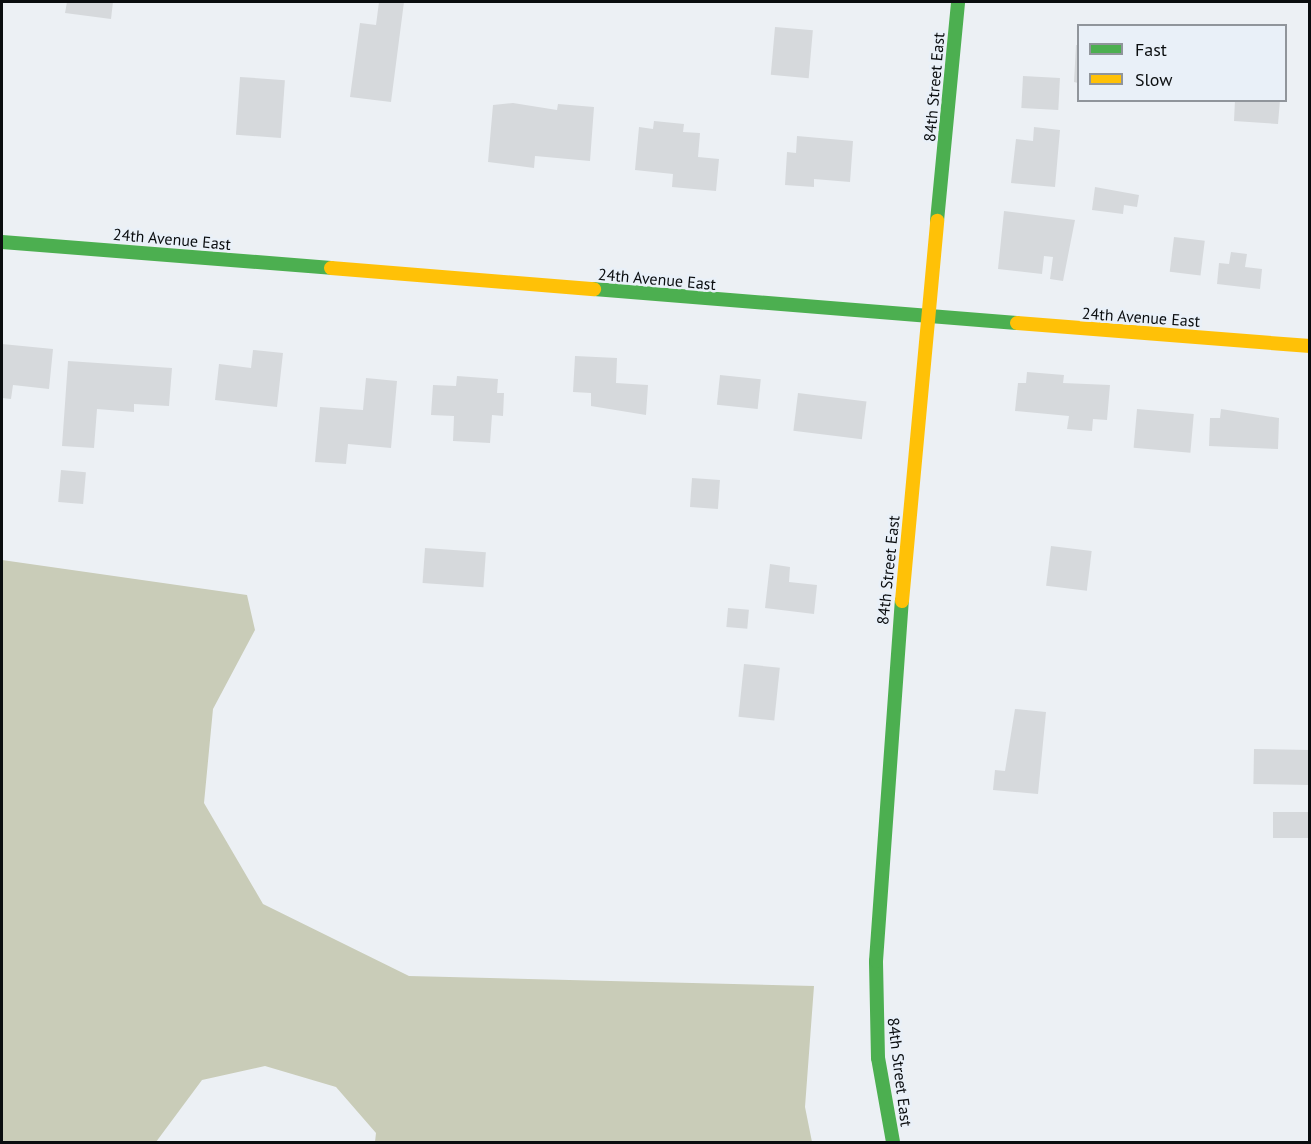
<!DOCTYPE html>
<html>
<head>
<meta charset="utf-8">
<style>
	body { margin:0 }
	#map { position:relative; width:1311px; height:1144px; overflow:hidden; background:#ecf0f4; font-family:"PT Sans",sans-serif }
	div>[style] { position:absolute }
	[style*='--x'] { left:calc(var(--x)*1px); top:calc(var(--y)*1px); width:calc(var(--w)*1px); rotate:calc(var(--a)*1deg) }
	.forest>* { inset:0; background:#c9ccb8 }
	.building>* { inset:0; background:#d6d9dc; transform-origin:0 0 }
	.fast>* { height:14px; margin:-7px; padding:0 7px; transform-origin:7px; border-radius:7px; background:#4caf50 }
	.slow>* { height:14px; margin:-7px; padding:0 7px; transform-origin:7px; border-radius:7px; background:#ffc107 }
	span { translate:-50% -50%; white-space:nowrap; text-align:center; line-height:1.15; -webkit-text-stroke:5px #e9f0f8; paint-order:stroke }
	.street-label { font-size:16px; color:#0a0d0f }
	.frame { position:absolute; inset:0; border:3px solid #0a0d0f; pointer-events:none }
	.legend { position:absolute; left:1077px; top:24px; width:210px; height:78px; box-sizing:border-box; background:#e9f0f8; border:2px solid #90959b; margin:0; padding:8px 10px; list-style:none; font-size:18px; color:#0a0d0f }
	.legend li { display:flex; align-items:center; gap:12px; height:30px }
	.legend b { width:30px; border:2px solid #90959b }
</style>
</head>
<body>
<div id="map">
	<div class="forest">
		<i style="clip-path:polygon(2px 560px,247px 595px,255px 630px,213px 709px,204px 803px,263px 904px,409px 976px,814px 986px,805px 1107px,812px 1142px,375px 1142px,376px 1133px,336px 1087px,265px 1066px,202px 1080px,156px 1142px,2px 1142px)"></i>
	</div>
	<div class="building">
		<i style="clip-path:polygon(67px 2px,113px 2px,111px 19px,65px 13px)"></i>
		<i style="clip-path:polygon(379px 2px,404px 2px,391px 102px,350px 97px,360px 23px,376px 25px)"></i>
		<i style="left:775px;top:27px;width:38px;height:48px;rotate:5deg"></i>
		<i style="clip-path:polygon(1076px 45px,1078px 45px,1078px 83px,1074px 82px)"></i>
		<i style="left:1023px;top:76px;width:37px;height:32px;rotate:3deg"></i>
		<i style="left:240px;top:77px;width:45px;height:58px;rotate:4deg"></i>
		<i style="clip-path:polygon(1235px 100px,1280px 100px,1278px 124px,1234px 121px)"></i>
		<i style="clip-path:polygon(513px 103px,557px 110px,558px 104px,594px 107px,590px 161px,535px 156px,534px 168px,488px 162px,493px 105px)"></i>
		<i style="clip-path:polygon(654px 121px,684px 124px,683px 132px,700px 133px,698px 157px,719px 159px,716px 191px,672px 187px,673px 174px,635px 170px,639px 127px,653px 129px)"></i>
		<i style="clip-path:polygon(1034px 127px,1060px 130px,1055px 187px,1011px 183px,1016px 139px,1033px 141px)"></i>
		<i style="clip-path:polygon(797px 136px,853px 141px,850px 182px,814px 179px,814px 187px,785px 185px,787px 152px,796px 153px)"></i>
		<i style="clip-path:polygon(1095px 187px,1139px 195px,1137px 207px,1124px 205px,1123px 214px,1092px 210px)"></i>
		<i style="clip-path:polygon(1004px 211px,1075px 220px,1063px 281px,1050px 279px,1053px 257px,1044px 256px,1042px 274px,998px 269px)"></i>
		<i style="left:1174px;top:237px;width:31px;height:35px;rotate:7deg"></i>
		<i style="clip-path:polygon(1231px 252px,1247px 254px,1245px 267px,1262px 269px,1260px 289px,1217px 284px,1219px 263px,1229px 264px)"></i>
		<i style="clip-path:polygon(2px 344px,53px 349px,49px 389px,13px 385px,11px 399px,2px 398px)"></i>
		<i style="clip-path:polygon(253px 350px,283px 353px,277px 407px,215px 400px,219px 364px,251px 368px)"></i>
		<i style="clip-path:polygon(575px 356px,617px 358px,616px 383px,648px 385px,646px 415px,591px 406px,591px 393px,573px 392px)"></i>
		<i style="clip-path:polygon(68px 361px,172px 368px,169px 406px,134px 404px,134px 412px,97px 409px,94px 448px,62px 446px)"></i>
		<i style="clip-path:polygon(1027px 372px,1064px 375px,1063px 383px,1110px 385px,1107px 420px,1093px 419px,1092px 431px,1067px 429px,1069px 416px,1015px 411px,1018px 383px,1026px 383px)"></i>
		<i style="left:720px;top:375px;width:41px;height:30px;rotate:6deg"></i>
		<i style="clip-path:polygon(457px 376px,498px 379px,497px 393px,504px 393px,503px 416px,492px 415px,490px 443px,453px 441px,454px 416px,431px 415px,433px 385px,456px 386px)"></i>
		<i style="clip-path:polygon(366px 378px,397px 381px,391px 448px,348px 444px,346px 464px,315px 462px,320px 407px,363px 410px)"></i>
		<i style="left:798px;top:393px;width:69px;height:38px;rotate:7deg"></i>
		<i style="left:1137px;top:409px;width:57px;height:39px;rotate:5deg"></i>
		<i style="clip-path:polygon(1221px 409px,1279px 418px,1278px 449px,1209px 446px,1210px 418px,1220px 418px)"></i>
		<i style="left:61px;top:470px;width:25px;height:32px;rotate:5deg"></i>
		<i style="left:692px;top:478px;width:28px;height:29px;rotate:4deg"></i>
		<i style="left:1051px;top:546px;width:41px;height:40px;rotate:7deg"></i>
		<i style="left:425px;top:548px;width:61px;height:35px;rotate:4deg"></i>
		<i style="clip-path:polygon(770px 564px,790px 567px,789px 582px,817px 585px,814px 614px,765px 608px)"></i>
		<i style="left:728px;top:608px;width:21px;height:19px;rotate:5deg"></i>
		<i style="left:744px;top:664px;width:36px;height:53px;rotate:6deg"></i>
		<i style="clip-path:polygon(1015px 709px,1046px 712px,1038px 794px,993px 790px,995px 770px,1005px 771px)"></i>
		<i style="left:1254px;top:749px;width:56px;height:35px;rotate:1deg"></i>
		<i style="left:1273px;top:812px;width:37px;height:26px"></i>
	</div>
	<div class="fast">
		<i style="--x:937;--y:221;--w:220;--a:-84.5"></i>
		<i style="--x:2;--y:242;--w:330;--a:4.5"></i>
		<i style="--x:594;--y:289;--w:424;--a:4.6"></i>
		<i style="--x:893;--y:1142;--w:85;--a:-100.1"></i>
		<i style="--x:878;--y:1058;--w:97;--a:-91.2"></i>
		<i style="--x:876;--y:961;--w:361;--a:-85.9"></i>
	</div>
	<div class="slow">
		<i style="--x:331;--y:268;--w:264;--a:4.6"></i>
		<i style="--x:1017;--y:323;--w:294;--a:4.5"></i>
		<i style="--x:902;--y:601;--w:382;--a:-84.7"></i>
	</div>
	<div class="street-label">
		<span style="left:934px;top:87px;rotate:-85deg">84th Street East</span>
		<span style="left:172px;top:239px;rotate:5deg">24th Avenue East</span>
		<span style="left:657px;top:279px;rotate:5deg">24th Avenue East</span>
		<span style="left:1141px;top:317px;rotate:4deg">24th Avenue East</span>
		<span style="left:888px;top:570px;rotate:-84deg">84th Street East</span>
		<span style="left:900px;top:1072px;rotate:83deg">84th Street East</span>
	</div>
	<div class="frame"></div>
	<ul class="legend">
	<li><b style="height:8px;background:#4caf50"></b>Fast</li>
	<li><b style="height:8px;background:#ffc107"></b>Slow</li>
	</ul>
</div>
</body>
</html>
